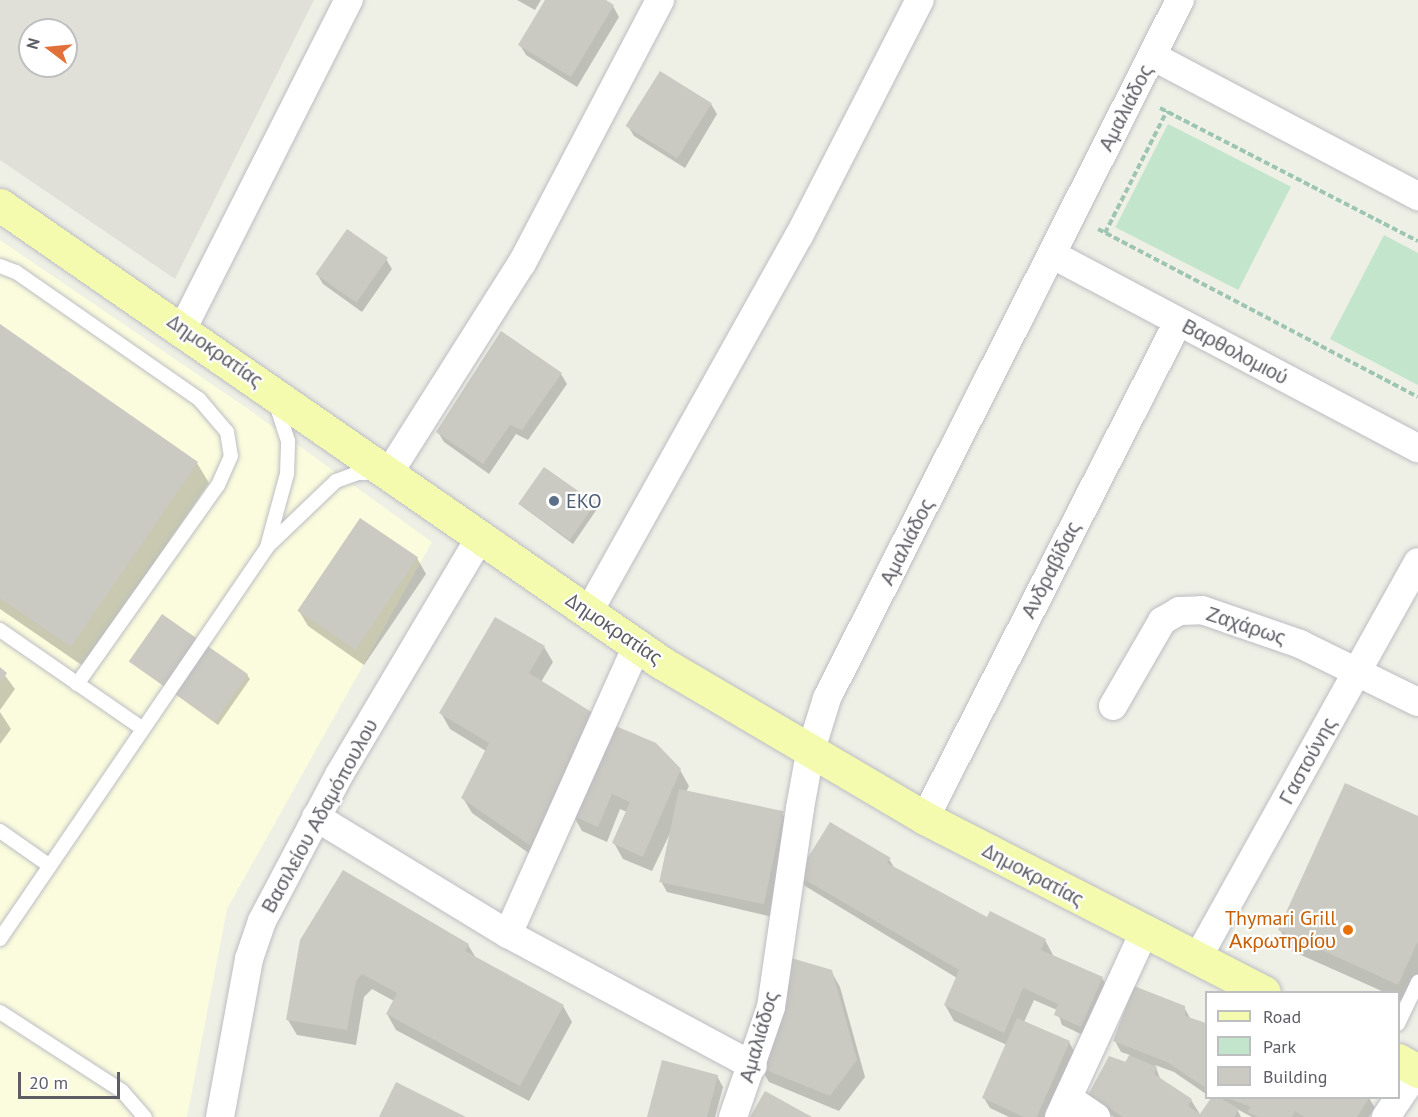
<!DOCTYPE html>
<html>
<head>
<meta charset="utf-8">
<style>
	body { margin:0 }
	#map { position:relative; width:1418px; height:1117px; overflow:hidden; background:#eeefe5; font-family:"PT Sans",sans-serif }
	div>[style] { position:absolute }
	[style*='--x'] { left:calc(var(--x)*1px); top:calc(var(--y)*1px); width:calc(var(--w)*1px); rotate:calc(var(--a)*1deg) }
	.commercial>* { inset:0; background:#fbfcdd }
	.industrial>* { inset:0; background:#e0e0d9 }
	.green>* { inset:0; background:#c3e5cc; transform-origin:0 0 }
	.shadow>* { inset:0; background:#0003 }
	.building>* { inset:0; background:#cac9c2; transform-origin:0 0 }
	.path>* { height:4px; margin-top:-2px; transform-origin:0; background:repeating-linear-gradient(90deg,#9dc5b2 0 6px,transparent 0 9px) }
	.roads { filter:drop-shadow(0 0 2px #bcbdc3) drop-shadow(0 0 2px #bcbdc3) }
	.lane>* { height:14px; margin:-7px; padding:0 7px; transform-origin:7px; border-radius:7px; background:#fff }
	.street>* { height:28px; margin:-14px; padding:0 14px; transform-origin:14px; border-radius:14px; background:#fff }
	.primary>* { height:33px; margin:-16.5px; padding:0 16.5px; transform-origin:16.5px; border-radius:16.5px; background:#f4fbae }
	.dots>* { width:16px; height:16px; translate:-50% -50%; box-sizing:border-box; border:3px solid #fff; border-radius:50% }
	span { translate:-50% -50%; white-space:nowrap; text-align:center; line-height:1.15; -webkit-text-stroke:4.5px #fff; paint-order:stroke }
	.street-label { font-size:20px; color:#5d5e65 }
	.service-label { font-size:20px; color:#4e5e75 }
	.left { translate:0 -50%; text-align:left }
	.food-label { font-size:20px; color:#c56008 }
	.right { translate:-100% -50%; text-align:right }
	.legend { position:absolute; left:1205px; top:991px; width:195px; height:108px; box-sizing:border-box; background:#fff; border:2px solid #bebfc1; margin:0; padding:8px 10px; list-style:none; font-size:18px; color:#5d5e65 }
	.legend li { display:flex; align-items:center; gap:12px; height:30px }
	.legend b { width:30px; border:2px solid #bebfc1 }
	.north { position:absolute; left:18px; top:18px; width:60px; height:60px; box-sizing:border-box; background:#fff; border:2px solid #bebfc1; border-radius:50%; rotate:286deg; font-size:16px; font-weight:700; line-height:24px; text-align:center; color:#5d5e65 }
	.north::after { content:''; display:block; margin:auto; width:21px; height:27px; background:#e17139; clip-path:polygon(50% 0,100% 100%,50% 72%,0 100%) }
	.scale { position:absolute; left:18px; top:1072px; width:102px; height:27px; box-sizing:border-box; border:3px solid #5d5e65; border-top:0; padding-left:8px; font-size:18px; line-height:21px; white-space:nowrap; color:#5d5e65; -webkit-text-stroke:4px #fff; paint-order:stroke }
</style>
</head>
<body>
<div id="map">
	<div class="commercial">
		<i style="clip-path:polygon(0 240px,244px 406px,432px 542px,227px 909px,187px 1117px,0 1117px)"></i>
	</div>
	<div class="industrial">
		<i style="clip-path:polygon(evenodd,0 0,314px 0,175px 279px,0 160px,0 0,30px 30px,66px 30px,66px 66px,30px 66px,30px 30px)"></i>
	</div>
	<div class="green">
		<i style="left:1168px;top:124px;width:138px;height:116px;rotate:27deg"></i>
		<i style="clip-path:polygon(1384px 235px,1418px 253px,1418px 385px,1330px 339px)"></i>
	</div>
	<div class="shadow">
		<i style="clip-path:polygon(517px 0,541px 0,535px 10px)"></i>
		<i style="clip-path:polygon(547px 0,603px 0,613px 6px,619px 17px,577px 87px,526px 55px,520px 45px)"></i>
		<i style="clip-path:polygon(711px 104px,717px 114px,685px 168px,634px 136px,628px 126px)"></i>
		<i style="clip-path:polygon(386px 259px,392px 269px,362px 312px,323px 284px,317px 274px)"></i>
		<i style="clip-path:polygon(0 326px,197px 463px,209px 483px,83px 666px,0 609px)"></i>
		<i style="clip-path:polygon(561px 374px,567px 384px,528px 440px,516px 434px,489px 474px,444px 442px,438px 432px)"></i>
		<i style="clip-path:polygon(519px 504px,594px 504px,597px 509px,573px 544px)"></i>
		<i style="clip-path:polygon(417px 558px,426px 574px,364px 665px,308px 626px,299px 611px)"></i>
		<i style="clip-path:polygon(544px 647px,553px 662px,541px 682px,592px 715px,540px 861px,472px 813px,463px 798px,486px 751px,450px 729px,441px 713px)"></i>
		<i style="clip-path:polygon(131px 662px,247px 675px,250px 679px,218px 725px)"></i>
		<i style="clip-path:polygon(0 669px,15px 689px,0 710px)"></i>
		<i style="clip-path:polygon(0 712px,11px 729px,0 744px)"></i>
		<i style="clip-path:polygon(611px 726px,680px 770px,689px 786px,686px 792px,782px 813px,791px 828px,772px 917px,667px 892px,661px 881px,673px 827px,652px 871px,623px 859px,614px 843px,627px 812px,620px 809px,607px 842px,582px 831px,573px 815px)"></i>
		<i style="clip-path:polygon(1418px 818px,1418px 986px,1410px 1004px,1398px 999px,1398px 992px,1384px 992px,1292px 951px,1280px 930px)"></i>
		<i style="clip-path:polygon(889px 859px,895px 869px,987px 919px,1045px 940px,1054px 957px,1102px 978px,1108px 988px,1087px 1037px,1062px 1025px,1057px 1010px,1034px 1000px,1024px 1022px,1069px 1042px,1075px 1053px,1047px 1117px,1009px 1117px,990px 1108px,984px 1098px,1007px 1045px,954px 1021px,945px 1005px,957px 978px,805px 886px,799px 875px)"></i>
		<i style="clip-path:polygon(343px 872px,468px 945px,476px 958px,563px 1006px,572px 1022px,529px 1101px,396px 1030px,387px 1014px,394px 1001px,372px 989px,364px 997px,356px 1045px,297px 1035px,288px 1020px)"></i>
		<i style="clip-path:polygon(831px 971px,840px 987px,865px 1077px,839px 1111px,769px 1082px,760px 1067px)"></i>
		<i style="clip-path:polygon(1184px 1007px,1191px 1020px,1206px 1026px,1206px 1094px,1174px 1072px,1155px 1065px,1161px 1081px,1191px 1100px,1201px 1116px,1212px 1098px,1369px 1098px,1375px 1108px,1369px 1117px,1252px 1117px,1237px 1109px,1241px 1117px,1114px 1117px,1096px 1105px,1130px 1055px,1121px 1052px,1115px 1041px)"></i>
		<i style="clip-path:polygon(717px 1076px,723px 1087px,715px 1117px,648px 1117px)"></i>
	</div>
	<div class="building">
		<i style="clip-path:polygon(545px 0,606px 0,614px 5px,571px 77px,518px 45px)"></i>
		<i style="left:660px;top:71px;width:61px;height:65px;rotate:32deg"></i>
		<i style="left:347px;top:229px;width:50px;height:55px;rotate:35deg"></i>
		<i style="clip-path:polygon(0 324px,198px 462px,71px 647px,0 598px)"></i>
		<i style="clip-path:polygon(501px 331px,562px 373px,522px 430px,510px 425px,483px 464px,436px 432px)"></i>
		<i style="left:544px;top:467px;width:63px;height:45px;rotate:35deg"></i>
		<i style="left:360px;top:518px;width:70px;height:112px;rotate:34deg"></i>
		<i style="left:162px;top:614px;width:105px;height:58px;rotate:35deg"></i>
		<i style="clip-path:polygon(495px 617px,545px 646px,529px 673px,593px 713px,531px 846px,461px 798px,489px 743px,439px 713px)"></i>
		<i style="clip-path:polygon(0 667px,7px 673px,0 683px)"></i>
		<i style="clip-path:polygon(611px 724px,656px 743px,681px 769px,643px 857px,612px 843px,630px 802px,612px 794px,598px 827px,571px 815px)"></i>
		<i style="clip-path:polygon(1345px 783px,1418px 816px,1418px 941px,1398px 985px,1278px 930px)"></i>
		<i style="left:679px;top:789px;width:107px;height:95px;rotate:12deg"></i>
		<i style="clip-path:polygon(830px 822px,891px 858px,887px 863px,987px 917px,990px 911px,1046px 939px,1041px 950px,1103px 977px,1081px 1027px,1054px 1015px,1058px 1004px,1023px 988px,1004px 1033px,944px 1005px,959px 970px,797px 875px)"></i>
		<i style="clip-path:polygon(343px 870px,469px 944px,465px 951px,564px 1005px,520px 1086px,386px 1014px,397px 993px,362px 974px,356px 981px,347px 1030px,286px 1020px,300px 940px)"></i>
		<i style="clip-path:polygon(788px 957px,832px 970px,857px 1060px,830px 1096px,758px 1067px)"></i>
		<i style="clip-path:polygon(1134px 986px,1185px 1006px,1185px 1016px,1206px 1023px,1206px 1088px,1167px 1062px,1113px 1041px)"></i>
		<i style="clip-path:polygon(1017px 1018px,1070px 1041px,1037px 1117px,1024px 1117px,982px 1098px)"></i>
		<i style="clip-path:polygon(1129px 1055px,1157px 1067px,1154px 1074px,1192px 1099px,1188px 1106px,1200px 1114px,1211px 1098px,1220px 1098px,1239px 1109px,1234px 1117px,1123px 1117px,1088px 1095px,1109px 1056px,1126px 1062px)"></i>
		<i style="clip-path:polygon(662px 1060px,718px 1075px,707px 1117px,647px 1117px)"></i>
		<i style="clip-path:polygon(396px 1082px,466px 1117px,379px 1117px)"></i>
		<i style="clip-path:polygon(765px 1091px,812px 1117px,750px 1117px)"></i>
		<i style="clip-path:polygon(1227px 1098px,1369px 1098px,1357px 1117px,1304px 1117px,1295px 1111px,1292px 1117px,1258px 1117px,1247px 1112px,1251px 1107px)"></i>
	</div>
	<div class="path">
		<i style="--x:1160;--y:108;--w:290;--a:27.3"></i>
		<i style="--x:1098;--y:229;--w:361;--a:27.7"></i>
		<i style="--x:1105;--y:233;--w:137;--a:-63.1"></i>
	</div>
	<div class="roads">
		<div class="lane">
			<i style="--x:0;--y:266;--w:17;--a:21"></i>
			<i style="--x:16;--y:272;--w:223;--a:34.8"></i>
			<i style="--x:199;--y:399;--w:43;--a:49.7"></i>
			<i style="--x:227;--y:432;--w:24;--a:81"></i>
			<i style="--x:231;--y:456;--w:32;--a:114"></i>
			<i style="--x:218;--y:485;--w:244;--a:125.3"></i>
			<i style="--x:268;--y:546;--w:94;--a:-43.7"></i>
			<i style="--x:336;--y:481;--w:23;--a:-20"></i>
			<i style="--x:358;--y:473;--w:17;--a:0"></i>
			<i style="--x:0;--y:630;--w:174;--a:34.7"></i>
			<i style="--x:0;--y:831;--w:61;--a:35"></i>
			<i style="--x:0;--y:939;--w:474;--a:-55.7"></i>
			<i style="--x:267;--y:547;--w:76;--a:-74.7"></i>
			<i style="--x:287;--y:474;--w:33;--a:-88"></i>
			<i style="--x:288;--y:441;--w:40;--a:-108"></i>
			<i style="--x:0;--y:1012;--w:145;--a:32.9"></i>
			<i style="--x:122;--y:1091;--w:35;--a:49"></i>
			<i style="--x:1398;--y:1024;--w:47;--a:-64.5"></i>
		</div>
		<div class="street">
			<i style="--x:1152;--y:56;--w:301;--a:27.8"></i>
			<i style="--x:1053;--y:255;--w:413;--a:27.9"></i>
			<i style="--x:183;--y:328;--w:368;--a:-63.2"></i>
			<i style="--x:389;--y:473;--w:249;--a:-57.7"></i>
			<i style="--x:522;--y:263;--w:297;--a:-62.3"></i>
			<i style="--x:588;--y:613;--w:432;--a:-60.8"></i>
			<i style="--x:799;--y:236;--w:265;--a:-62.9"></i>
			<i style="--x:1113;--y:706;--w:98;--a:-60"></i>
			<i style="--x:1162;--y:621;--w:20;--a:-30"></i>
			<i style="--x:1179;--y:611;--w:23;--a:-2"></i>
			<i style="--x:1202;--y:610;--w:104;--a:19.1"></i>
			<i style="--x:1300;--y:644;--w:131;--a:26.2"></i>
			<i style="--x:316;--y:817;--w:225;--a:31.4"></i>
			<i style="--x:508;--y:934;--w:278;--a:28.3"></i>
			<i style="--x:925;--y:818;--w:557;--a:-62.97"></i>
			<i style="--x:508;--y:934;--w:316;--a:-65.9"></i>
			<i style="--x:1197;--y:959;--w:454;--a:-60.9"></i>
			<i style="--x:1068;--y:1098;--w:34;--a:34"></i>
			<i style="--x:220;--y:1117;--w:161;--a:-79.6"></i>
			<i style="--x:249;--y:959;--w:40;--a:-71.1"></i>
			<i style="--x:262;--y:921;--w:165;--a:-62.2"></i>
			<i style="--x:339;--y:775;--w:276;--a:-59.3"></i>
			<i style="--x:733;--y:1117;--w:116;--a:-70.9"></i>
			<i style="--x:771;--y:1007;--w:201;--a:-81.7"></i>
			<i style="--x:800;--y:808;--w:56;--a:-79.7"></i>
			<i style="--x:810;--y:753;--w:58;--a:-72.8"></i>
			<i style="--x:827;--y:698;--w:782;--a:-63.17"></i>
			<i style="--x:1059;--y:1117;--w:204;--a:-65.3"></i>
			<i style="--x:1386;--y:1117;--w:55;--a:-56"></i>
		</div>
		<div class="primary">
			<i style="--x:0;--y:205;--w:805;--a:34.68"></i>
			<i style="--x:662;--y:663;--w:305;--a:30.5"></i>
			<i style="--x:925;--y:818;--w:381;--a:27.2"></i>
			<i style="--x:1398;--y:1060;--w:23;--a:29"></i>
		</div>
	</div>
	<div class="dots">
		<i style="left:554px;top:501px;background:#5c6f8a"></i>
		<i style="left:1348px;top:930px;background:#e8710a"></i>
	</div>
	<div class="street-label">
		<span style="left:1126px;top:108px;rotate:-63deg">Αμαλιάδος</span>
		<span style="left:215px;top:351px;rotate:35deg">Δημοκρατίας</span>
		<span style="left:1235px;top:352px;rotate:28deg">Βαρθολομιού</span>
		<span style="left:907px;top:542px;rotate:-63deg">Αμαλιάδος</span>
		<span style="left:1051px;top:570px;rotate:-63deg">Ανδραβίδας</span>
		<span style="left:1246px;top:626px;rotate:18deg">Ζαχάρως</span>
		<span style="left:614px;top:629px;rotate:34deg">Δημοκρατίας</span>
		<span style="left:1308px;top:761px;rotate:-61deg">Γαστούνης</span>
		<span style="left:320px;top:816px;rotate:-61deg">Βασιλείου Αδαμόπουλου</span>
		<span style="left:1033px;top:875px;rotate:28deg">Δημοκρατίας</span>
		<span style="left:759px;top:1037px;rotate:-74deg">Αμαλιάδος</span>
	</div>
	<div class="service-label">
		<span class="left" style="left:566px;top:501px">EKO</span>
	</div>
	<div class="food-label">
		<span class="right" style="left:1336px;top:930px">Thymari Grill<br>Ακρωτηρίου</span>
	</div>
	<ul class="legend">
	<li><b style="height:8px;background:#f4fbae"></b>Road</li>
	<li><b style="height:16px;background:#c3e5cc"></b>Park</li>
	<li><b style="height:16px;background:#cac9c2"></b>Building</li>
	</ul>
	<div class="north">N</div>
	<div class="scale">20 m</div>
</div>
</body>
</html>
